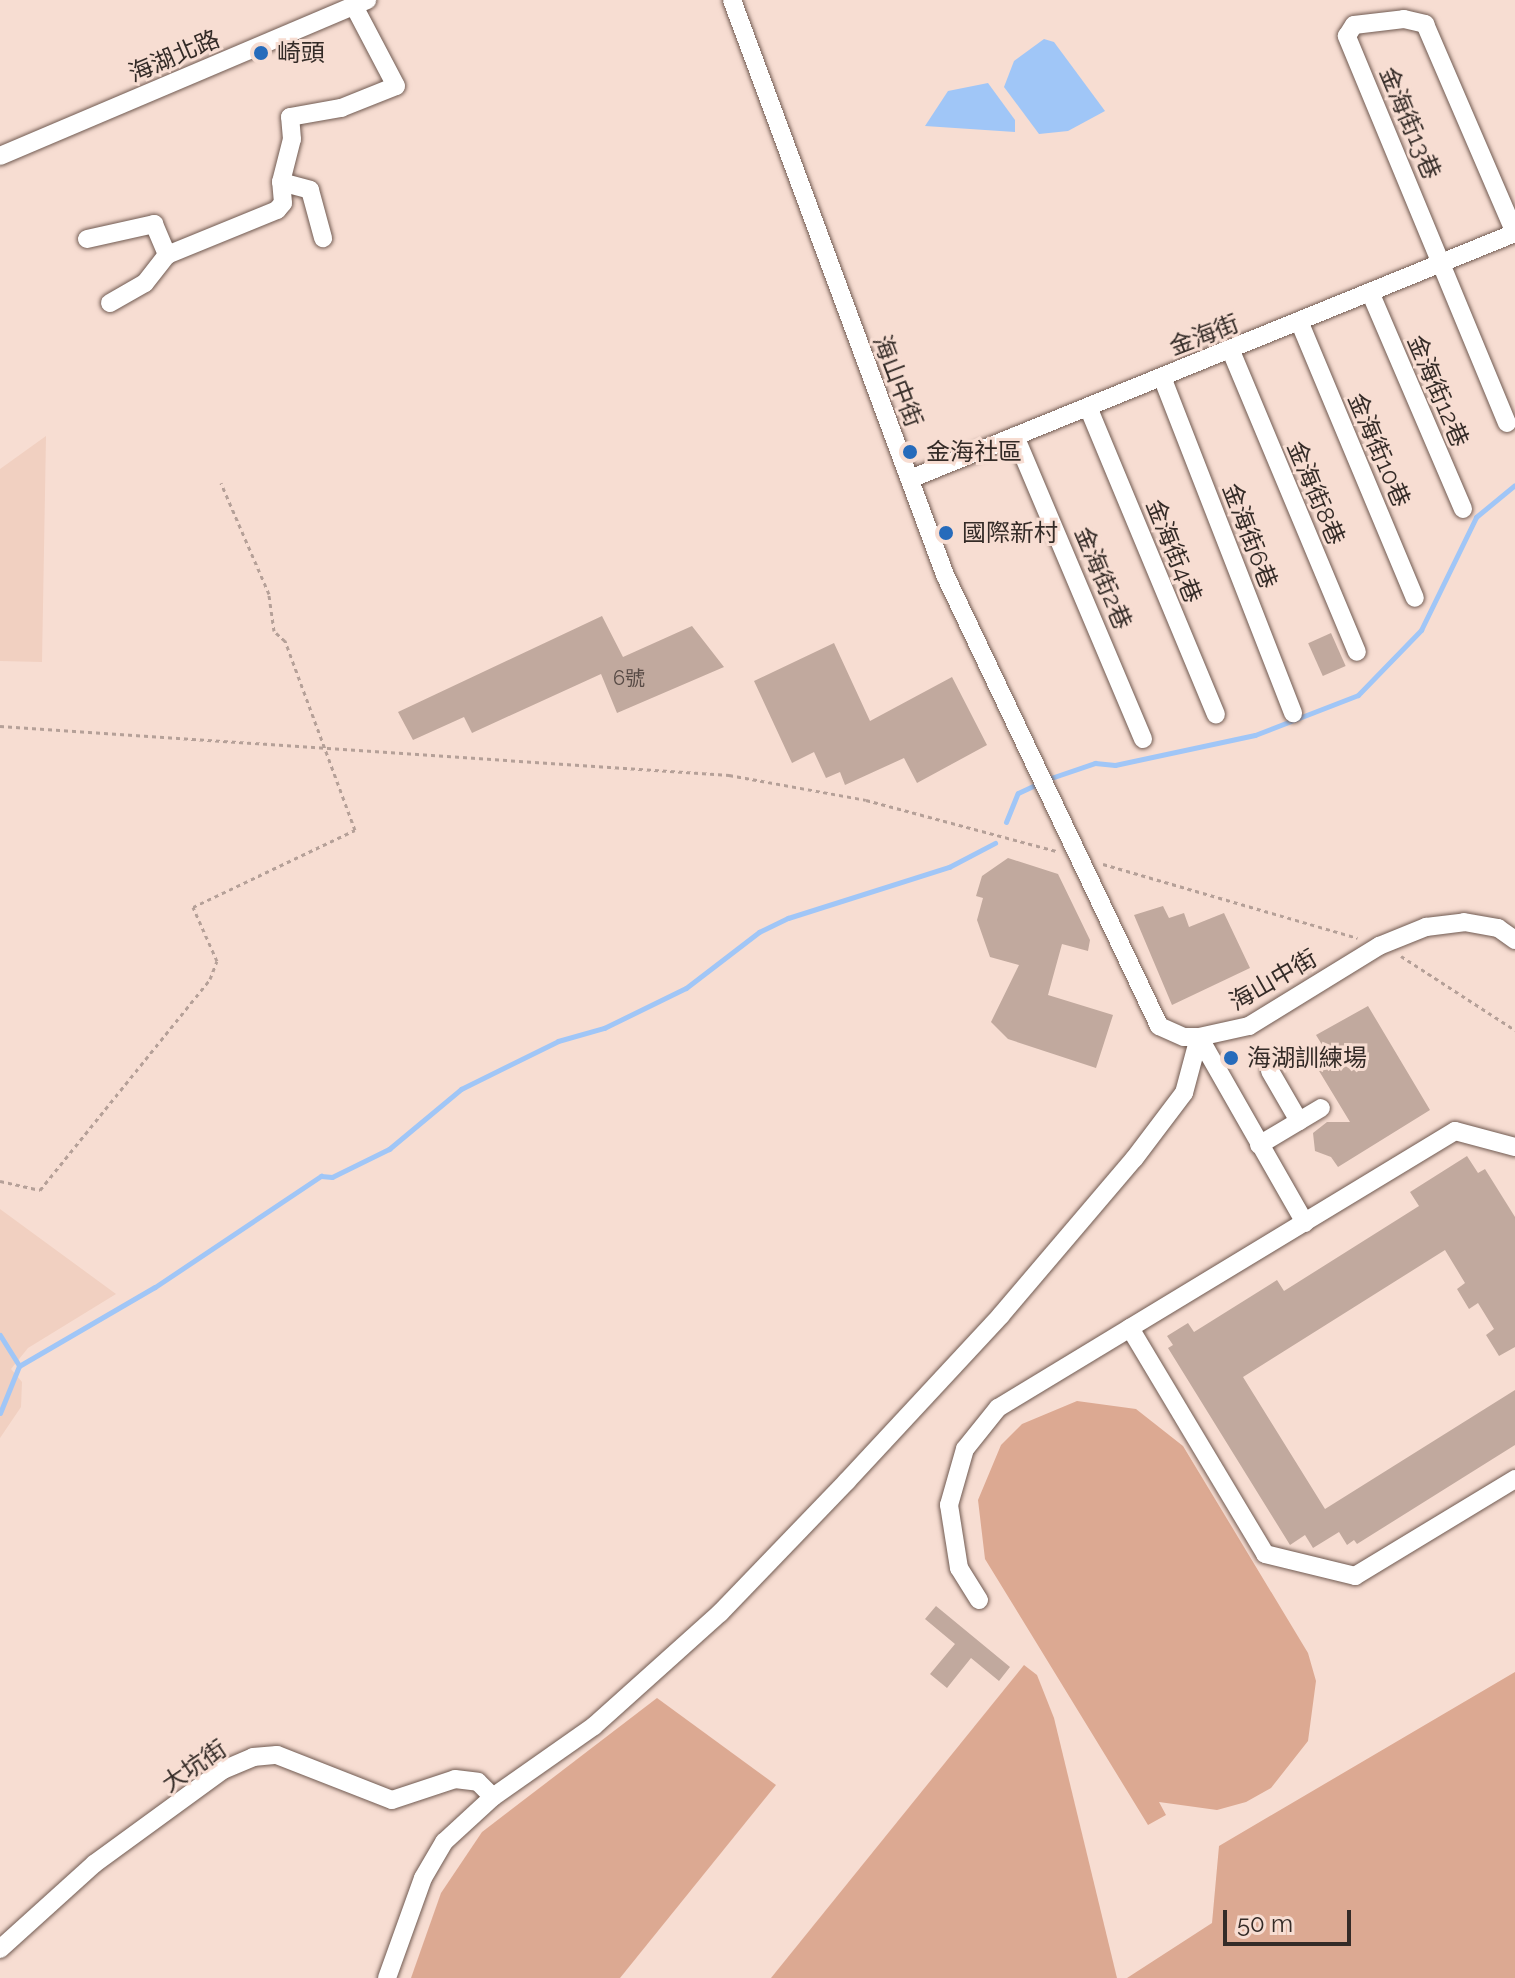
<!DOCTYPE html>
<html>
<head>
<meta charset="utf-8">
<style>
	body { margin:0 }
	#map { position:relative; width:1515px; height:1978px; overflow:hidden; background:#f7ddd2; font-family:Raleway,"Noto Sans TC",sans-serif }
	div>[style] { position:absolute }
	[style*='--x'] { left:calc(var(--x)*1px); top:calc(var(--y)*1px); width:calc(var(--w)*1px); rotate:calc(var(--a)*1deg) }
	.built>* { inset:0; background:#f1d0c1 }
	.green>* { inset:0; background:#dca992 }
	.water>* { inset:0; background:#a0c6f7 }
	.stream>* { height:5px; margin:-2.5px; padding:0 2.5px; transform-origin:2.5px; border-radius:2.5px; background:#a0c6f7 }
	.building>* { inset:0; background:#c1a99e; transform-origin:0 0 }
	.path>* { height:3px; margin-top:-1.5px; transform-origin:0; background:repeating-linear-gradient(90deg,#b5a098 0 4px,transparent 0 8px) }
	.roads { filter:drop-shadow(0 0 2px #705a51) drop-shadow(0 0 2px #705a51) }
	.minor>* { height:18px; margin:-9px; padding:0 9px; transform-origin:9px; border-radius:9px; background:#fff }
	.dots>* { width:22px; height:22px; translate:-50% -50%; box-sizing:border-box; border:4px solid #f7ddd2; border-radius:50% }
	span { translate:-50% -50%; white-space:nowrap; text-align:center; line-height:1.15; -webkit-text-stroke:6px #f7ddd2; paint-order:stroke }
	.number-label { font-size:20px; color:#574a45 }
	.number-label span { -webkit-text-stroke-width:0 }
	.poi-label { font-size:24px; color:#342b27 }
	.left { translate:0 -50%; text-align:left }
	.street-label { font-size:24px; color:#342b27 }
	.scale { position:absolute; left:1223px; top:1910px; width:128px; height:36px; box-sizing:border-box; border:4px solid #342b27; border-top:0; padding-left:10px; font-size:24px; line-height:28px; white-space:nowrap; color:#342b27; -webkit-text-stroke:6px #f7ddd2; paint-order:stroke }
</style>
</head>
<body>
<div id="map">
	<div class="built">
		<i style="clip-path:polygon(46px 436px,42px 662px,0 661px,0 469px)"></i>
		<i style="clip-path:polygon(0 1209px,116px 1294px,28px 1348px,11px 1369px,22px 1382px,21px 1407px,0 1438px)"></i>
	</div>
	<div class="green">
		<i style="clip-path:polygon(1077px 1401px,1136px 1409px,1183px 1446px,1308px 1653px,1316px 1681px,1308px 1741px,1271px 1788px,1246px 1802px,1217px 1810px,1159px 1802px,1166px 1815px,1148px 1825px,985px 1559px,978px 1500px,1001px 1445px,1022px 1424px)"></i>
		<i style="clip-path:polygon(1024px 1665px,1037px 1675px,1054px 1718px,1117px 1978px,771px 1978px)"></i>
		<i style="clip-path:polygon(1515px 1672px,1515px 1978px,1127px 1978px,1212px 1923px,1219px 1846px)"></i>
		<i style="clip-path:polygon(657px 1698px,776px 1785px,620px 1978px,411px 1978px,441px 1893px,482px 1832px)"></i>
	</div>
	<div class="water">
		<i style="clip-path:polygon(1044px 39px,1054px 42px,1105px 111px,1068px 131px,1039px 134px,1004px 87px,1014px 61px)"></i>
		<i style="clip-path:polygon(988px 83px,1015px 120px,1015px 132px,925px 126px,948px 91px)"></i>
	</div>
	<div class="stream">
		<i style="--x:1048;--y:779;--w:50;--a:-18.8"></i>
		<i style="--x:1095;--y:763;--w:20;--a:6"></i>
		<i style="--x:1115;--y:765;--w:143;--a:-12.1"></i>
		<i style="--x:1255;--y:735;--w:110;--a:-21.2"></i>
		<i style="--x:1358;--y:695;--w:91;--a:-45.9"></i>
		<i style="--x:1421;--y:630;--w:126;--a:-64"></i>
		<i style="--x:1476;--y:517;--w:50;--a:-39.4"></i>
		<i style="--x:1006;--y:822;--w:31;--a:-68"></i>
		<i style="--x:1018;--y:793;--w:23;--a:-25"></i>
		<i style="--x:0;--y:1335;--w:36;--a:58"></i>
		<i style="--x:19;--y:1366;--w:157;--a:-30.2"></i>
		<i style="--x:155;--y:1287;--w:200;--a:-33.8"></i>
		<i style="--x:321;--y:1176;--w:11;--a:5"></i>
		<i style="--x:332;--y:1177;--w:64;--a:-26.2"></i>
		<i style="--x:389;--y:1149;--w:94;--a:-39.8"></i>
		<i style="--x:461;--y:1089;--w:108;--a:-26.3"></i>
		<i style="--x:558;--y:1041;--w:48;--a:-15.8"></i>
		<i style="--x:604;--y:1028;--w:91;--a:-26"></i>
		<i style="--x:686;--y:988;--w:92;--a:-37.5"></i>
		<i style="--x:759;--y:932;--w:32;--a:-26"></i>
		<i style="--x:788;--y:918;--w:169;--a:-17.6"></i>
		<i style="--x:949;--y:867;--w:52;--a:-27.6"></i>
		<i style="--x:0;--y:1413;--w:51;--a:-68"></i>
	</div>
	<div class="building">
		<i style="clip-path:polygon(602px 616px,623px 657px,692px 626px,724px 667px,617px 713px,601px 674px,472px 733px,464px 717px,413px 740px,398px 712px)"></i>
		<i style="left:1331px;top:633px;width:36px;height:25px;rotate:66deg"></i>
		<i style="clip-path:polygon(834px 643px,870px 721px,952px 677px,987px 745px,917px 783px,904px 758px,845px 785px,840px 772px,826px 778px,814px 752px,792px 763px,754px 681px)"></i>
		<i style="clip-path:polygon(1008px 858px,1058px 874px,1090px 940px,1088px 951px,1062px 944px,1048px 995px,1113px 1015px,1096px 1068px,1008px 1039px,991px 1022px,1019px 965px,990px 957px,977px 920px,983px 898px,976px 896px,982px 876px)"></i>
		<i style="clip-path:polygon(1163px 906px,1169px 918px,1184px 913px,1189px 927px,1224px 913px,1250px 968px,1172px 1005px,1134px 915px)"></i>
		<i style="clip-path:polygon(1368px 1006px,1430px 1110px,1338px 1167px,1331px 1157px,1315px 1151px,1313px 1133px,1327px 1122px,1350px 1122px,1310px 1056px,1324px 1048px,1316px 1035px)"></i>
		<i style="clip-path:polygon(1467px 1156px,1478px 1173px,1485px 1169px,1515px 1217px,1515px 1347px,1499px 1356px,1486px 1335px,1494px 1329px,1478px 1303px,1469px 1309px,1457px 1289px,1465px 1283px,1445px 1250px,1243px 1377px,1325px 1509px,1515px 1390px,1515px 1445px,1357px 1544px,1354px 1540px,1347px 1545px,1339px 1532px,1313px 1548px,1305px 1535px,1290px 1545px,1168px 1348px,1173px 1345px,1167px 1336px,1188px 1323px,1194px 1332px,1277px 1280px,1284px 1291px,1419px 1206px,1410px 1192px)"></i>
		<i style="clip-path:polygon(936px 1606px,1010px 1667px,999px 1681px,971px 1658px,947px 1688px,930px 1674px,955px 1644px,925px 1619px)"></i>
	</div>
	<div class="path">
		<i style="--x:0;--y:726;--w:731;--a:3.85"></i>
		<i style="--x:729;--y:775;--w:139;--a:10.3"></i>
		<i style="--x:866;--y:800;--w:198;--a:15"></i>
		<i style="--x:1103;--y:864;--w:265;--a:16.2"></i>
		<i style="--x:1401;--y:956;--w:136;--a:33"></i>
		<i style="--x:0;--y:1181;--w:41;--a:12.7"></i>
		<i style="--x:40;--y:1190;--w:271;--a:-51.1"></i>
		<i style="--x:210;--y:979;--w:19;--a:-69"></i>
		<i style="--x:217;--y:961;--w:59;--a:-114"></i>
		<i style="--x:193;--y:907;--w:179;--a:-25.4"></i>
		<i style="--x:355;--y:830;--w:202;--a:-110.3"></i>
		<i style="--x:285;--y:641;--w:15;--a:-138"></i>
		<i style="--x:274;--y:631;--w:37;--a:-98"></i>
		<i style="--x:269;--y:594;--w:121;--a:-113.4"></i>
	</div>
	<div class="roads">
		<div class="minor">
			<i style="--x:732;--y:0;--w:613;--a:69.67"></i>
			<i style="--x:945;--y:575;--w:499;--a:64.6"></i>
			<i style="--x:1159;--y:1026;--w:27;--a:24"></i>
			<i style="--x:1184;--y:1037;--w:15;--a:0"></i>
			<i style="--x:1199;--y:1037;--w:51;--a:-12.4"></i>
			<i style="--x:1249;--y:1026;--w:153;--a:-31.6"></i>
			<i style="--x:1379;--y:946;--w:51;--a:-22"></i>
			<i style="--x:1426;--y:927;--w:38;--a:-7"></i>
			<i style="--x:1464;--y:922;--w:35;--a:10"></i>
			<i style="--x:1498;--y:928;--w:21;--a:35"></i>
			<i style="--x:0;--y:156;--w:399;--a:-23"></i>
			<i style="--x:281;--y:182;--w:30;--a:15"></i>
			<i style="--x:310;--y:190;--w:50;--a:74.8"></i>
			<i style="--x:87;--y:239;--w:69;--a:-12.6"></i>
			<i style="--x:154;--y:224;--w:34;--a:67"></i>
			<i style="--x:1370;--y:292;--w:236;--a:66.8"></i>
			<i style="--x:110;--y:303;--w:40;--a:-29.7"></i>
			<i style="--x:145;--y:283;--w:36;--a:-52"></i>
			<i style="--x:167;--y:255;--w:119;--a:-22.2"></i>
			<i style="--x:277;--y:210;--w:9;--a:-49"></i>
			<i style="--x:283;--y:203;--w:21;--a:-95"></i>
			<i style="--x:281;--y:182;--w:44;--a:-75.7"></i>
			<i style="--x:292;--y:139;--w:22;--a:-95"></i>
			<i style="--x:290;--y:117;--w:52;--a:-10"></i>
			<i style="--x:341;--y:108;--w:59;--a:-21.8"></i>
			<i style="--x:396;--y:86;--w:90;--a:-117.7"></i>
			<i style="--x:1299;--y:321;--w:300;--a:67.3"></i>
			<i style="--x:1231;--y:351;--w:326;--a:67.3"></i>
			<i style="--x:1162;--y:377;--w:361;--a:68.7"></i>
			<i style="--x:1088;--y:407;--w:333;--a:67.4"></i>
			<i style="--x:1507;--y:423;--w:419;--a:-112.5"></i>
			<i style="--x:1347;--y:36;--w:13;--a:-58"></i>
			<i style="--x:1354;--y:25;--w:50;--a:-6.8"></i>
			<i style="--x:1404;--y:19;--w:22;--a:13"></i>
			<i style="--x:1425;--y:24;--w:228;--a:66.7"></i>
			<i style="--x:1015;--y:436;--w:329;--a:67.1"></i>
			<i style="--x:910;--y:479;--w:653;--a:-22.13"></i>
			<i style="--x:1199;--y:1037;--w:214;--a:60.3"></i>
			<i style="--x:1270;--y:1071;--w:58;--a:59.9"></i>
			<i style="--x:1259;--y:1145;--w:72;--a:-30.8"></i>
			<i style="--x:1515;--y:1147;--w:62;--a:-165.1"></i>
			<i style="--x:1455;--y:1131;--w:380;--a:148.8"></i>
			<i style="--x:1130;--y:1328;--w:263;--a:59.1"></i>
			<i style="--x:1265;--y:1554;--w:93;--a:13.7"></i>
			<i style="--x:1355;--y:1576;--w:187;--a:-31.2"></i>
			<i style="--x:979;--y:1600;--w:38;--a:-122"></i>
			<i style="--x:959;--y:1568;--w:64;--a:-99"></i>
			<i style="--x:949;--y:1505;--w:58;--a:-74.1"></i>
			<i style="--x:965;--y:1449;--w:53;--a:-51.2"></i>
			<i style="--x:998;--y:1408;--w:154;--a:-31.2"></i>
			<i style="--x:0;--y:1949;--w:127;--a:-42.1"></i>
			<i style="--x:94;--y:1864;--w:160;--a:-36.1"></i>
			<i style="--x:223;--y:1770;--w:33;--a:-23"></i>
			<i style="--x:253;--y:1757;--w:24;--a:-5"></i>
			<i style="--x:277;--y:1755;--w:123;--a:21.4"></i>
			<i style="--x:392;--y:1800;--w:66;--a:-18.4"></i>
			<i style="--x:455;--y:1779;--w:23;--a:7"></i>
			<i style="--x:478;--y:1782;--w:21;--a:45"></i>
			<i style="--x:387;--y:1978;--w:106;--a:-70.2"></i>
			<i style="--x:423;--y:1878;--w:42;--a:-59.7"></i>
			<i style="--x:444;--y:1842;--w:67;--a:-42.6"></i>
			<i style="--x:493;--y:1797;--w:123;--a:-35.1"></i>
			<i style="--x:594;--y:1726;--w:169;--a:-41.9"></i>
			<i style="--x:720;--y:1613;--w:183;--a:-46.1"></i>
			<i style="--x:847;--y:1481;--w:226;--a:-47.1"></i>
			<i style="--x:1001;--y:1315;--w:205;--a:-49.6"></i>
			<i style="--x:1134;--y:1159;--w:83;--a:-52.9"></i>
			<i style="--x:1184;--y:1093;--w:58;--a:-75"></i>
		</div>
	</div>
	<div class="dots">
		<i style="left:261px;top:53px;background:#266bbb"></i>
		<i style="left:910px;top:452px;background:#266bbb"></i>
		<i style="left:946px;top:533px;background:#266bbb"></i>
		<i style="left:1231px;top:1058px;background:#266bbb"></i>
	</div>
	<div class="number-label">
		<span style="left:629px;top:678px">6號</span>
	</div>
	<div class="poi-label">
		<span class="left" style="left:277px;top:53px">崎頭</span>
		<span class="left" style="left:926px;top:452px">金海社區</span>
		<span class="left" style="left:962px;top:533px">國際新村</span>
		<span class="left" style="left:1247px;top:1058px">海湖訓練場</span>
	</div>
	<div class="street-label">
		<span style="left:174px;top:56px;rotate:-23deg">海湖北路</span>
		<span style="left:1410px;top:123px;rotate:67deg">金海街13巷</span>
		<span style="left:1204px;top:335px;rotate:-21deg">金海街</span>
		<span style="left:898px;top:381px;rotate:69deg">海山中街</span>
		<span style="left:1438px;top:391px;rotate:67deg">金海街12巷</span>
		<span style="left:1379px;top:450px;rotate:67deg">金海街10巷</span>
		<span style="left:1316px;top:493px;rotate:67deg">金海街8巷</span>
		<span style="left:1250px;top:536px;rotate:69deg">金海街6巷</span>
		<span style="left:1174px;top:551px;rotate:68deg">金海街4巷</span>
		<span style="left:1103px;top:578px;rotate:67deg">金海街2巷</span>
		<span style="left:1273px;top:980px;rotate:-30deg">海山中街</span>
		<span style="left:194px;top:1766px;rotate:-34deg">大坑街</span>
	</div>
	<div class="scale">50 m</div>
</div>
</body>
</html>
